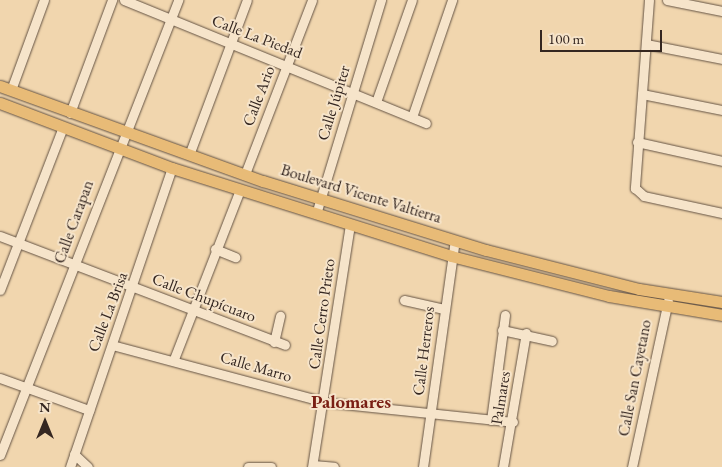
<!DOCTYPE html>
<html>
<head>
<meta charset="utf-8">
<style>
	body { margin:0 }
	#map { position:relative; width:722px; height:467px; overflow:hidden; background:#f1d6ae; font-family:"EB Garamond",serif }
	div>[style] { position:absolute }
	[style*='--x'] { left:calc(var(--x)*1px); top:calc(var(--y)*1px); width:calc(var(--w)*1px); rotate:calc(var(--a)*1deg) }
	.roads { filter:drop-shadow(0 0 1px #645344) drop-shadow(0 0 1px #645344) }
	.minor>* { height:9px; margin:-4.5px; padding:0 4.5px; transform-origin:4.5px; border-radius:4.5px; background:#f6e4ca }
	.major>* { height:11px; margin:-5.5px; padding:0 5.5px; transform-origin:5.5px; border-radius:5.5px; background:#e8bb77 }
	span { translate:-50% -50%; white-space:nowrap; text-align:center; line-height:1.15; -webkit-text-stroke:4px #f6e4ca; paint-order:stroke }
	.street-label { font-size:16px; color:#352721 }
	.quarter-label { font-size:19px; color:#7a1f14; font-weight:700 }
	.north { position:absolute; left:20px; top:397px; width:50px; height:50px; -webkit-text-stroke:4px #f6e4ca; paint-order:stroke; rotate:0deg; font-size:14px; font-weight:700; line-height:20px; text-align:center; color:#352721 }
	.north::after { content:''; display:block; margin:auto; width:18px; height:22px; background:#352721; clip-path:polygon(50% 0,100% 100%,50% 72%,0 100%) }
	.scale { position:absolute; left:540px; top:30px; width:122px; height:22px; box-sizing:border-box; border:2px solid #352721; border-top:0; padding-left:6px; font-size:15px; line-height:18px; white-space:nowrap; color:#352721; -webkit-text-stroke:4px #f6e4ca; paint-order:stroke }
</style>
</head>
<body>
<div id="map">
	<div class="roads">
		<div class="minor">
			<i style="--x:124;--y:0;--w:326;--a:22.2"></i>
			<i style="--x:649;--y:0;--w:189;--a:94.3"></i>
			<i style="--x:635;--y:188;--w:12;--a:42"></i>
			<i style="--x:644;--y:196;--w:80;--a:12.3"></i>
			<i style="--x:667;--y:0;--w:56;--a:11.3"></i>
			<i style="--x:646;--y:44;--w:77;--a:11.2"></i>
			<i style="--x:11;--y:90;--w:96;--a:-69.9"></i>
			<i style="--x:642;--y:94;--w:82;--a:11.3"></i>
			<i style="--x:376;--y:102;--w:108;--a:-70.6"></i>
			<i style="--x:70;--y:113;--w:121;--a:-69.6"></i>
			<i style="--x:412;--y:117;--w:124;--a:-71.1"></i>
			<i style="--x:637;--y:142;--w:87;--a:12.6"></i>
			<i style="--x:189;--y:155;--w:165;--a:-69.5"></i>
			<i style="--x:245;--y:174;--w:186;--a:-68.9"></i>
			<i style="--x:316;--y:214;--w:224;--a:-73.1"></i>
			<i style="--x:0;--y:236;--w:305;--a:20.9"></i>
			<i style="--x:215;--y:249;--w:22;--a:22"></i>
			<i style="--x:0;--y:290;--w:175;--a:-68.9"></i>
			<i style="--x:404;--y:300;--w:41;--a:12.7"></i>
			<i style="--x:502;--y:330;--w:51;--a:12.4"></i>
			<i style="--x:274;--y:342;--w:27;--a:-77"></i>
			<i style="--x:112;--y:345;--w:220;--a:15"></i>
			<i style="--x:324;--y:402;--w:190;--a:6"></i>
			<i style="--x:174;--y:359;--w:181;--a:-68.7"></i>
			<i style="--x:0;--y:378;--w:95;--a:19.8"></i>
			<i style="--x:491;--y:420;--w:106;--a:-82.4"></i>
			<i style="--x:74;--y:454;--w:19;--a:43"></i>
			<i style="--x:0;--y:455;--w:489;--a:-68.6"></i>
			<i style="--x:313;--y:465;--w:21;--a:5"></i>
			<i style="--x:70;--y:467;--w:316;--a:-71.2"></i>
			<i style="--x:248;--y:467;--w:23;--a:0"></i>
			<i style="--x:312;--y:467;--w:245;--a:-81.1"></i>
			<i style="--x:423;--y:467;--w:229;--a:-82"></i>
			<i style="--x:503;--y:467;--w:136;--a:-80.3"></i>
			<i style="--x:632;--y:467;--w:170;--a:-77.8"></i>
		</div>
		<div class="major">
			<i style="--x:0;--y:86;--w:280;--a:19.9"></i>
			<i style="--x:263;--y:181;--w:233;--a:17.2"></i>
			<i style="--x:486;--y:250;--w:158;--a:14.3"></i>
			<i style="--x:639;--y:289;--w:84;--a:8.9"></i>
			<i style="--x:0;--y:103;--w:184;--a:20.7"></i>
			<i style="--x:172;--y:168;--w:293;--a:17.5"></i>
			<i style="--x:451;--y:256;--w:163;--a:14.2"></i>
			<i style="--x:609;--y:296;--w:115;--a:9.5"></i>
		</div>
	</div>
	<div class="street-label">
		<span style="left:257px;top:37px;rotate:21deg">Calle La Piedad</span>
		<span style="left:259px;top:96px;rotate:-69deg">Calle Ario</span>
		<span style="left:334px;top:103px;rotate:-73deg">Calle Júpiter</span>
		<span style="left:361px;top:194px;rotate:17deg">Boulevard Vicente Valtierra</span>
		<span style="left:74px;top:222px;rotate:-70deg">Calle Carapan</span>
		<span style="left:204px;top:298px;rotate:21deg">Calle Chupícuaro</span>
		<span style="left:108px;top:312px;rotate:-69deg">Calle La Brisa</span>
		<span style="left:322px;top:314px;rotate:-82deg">Calle Cerro Prieto</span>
		<span style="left:424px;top:351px;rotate:-83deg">Calle Herreros</span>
		<span style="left:256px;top:367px;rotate:16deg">Calle Marro</span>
		<span style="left:635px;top:378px;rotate:-79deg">Calle San Cayetano</span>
		<span style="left:501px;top:398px;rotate:-81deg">Palmares</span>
	</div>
	<div class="quarter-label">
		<span style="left:351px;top:402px">Palomares</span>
	</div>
	<div class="north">N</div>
	<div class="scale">100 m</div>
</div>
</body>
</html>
